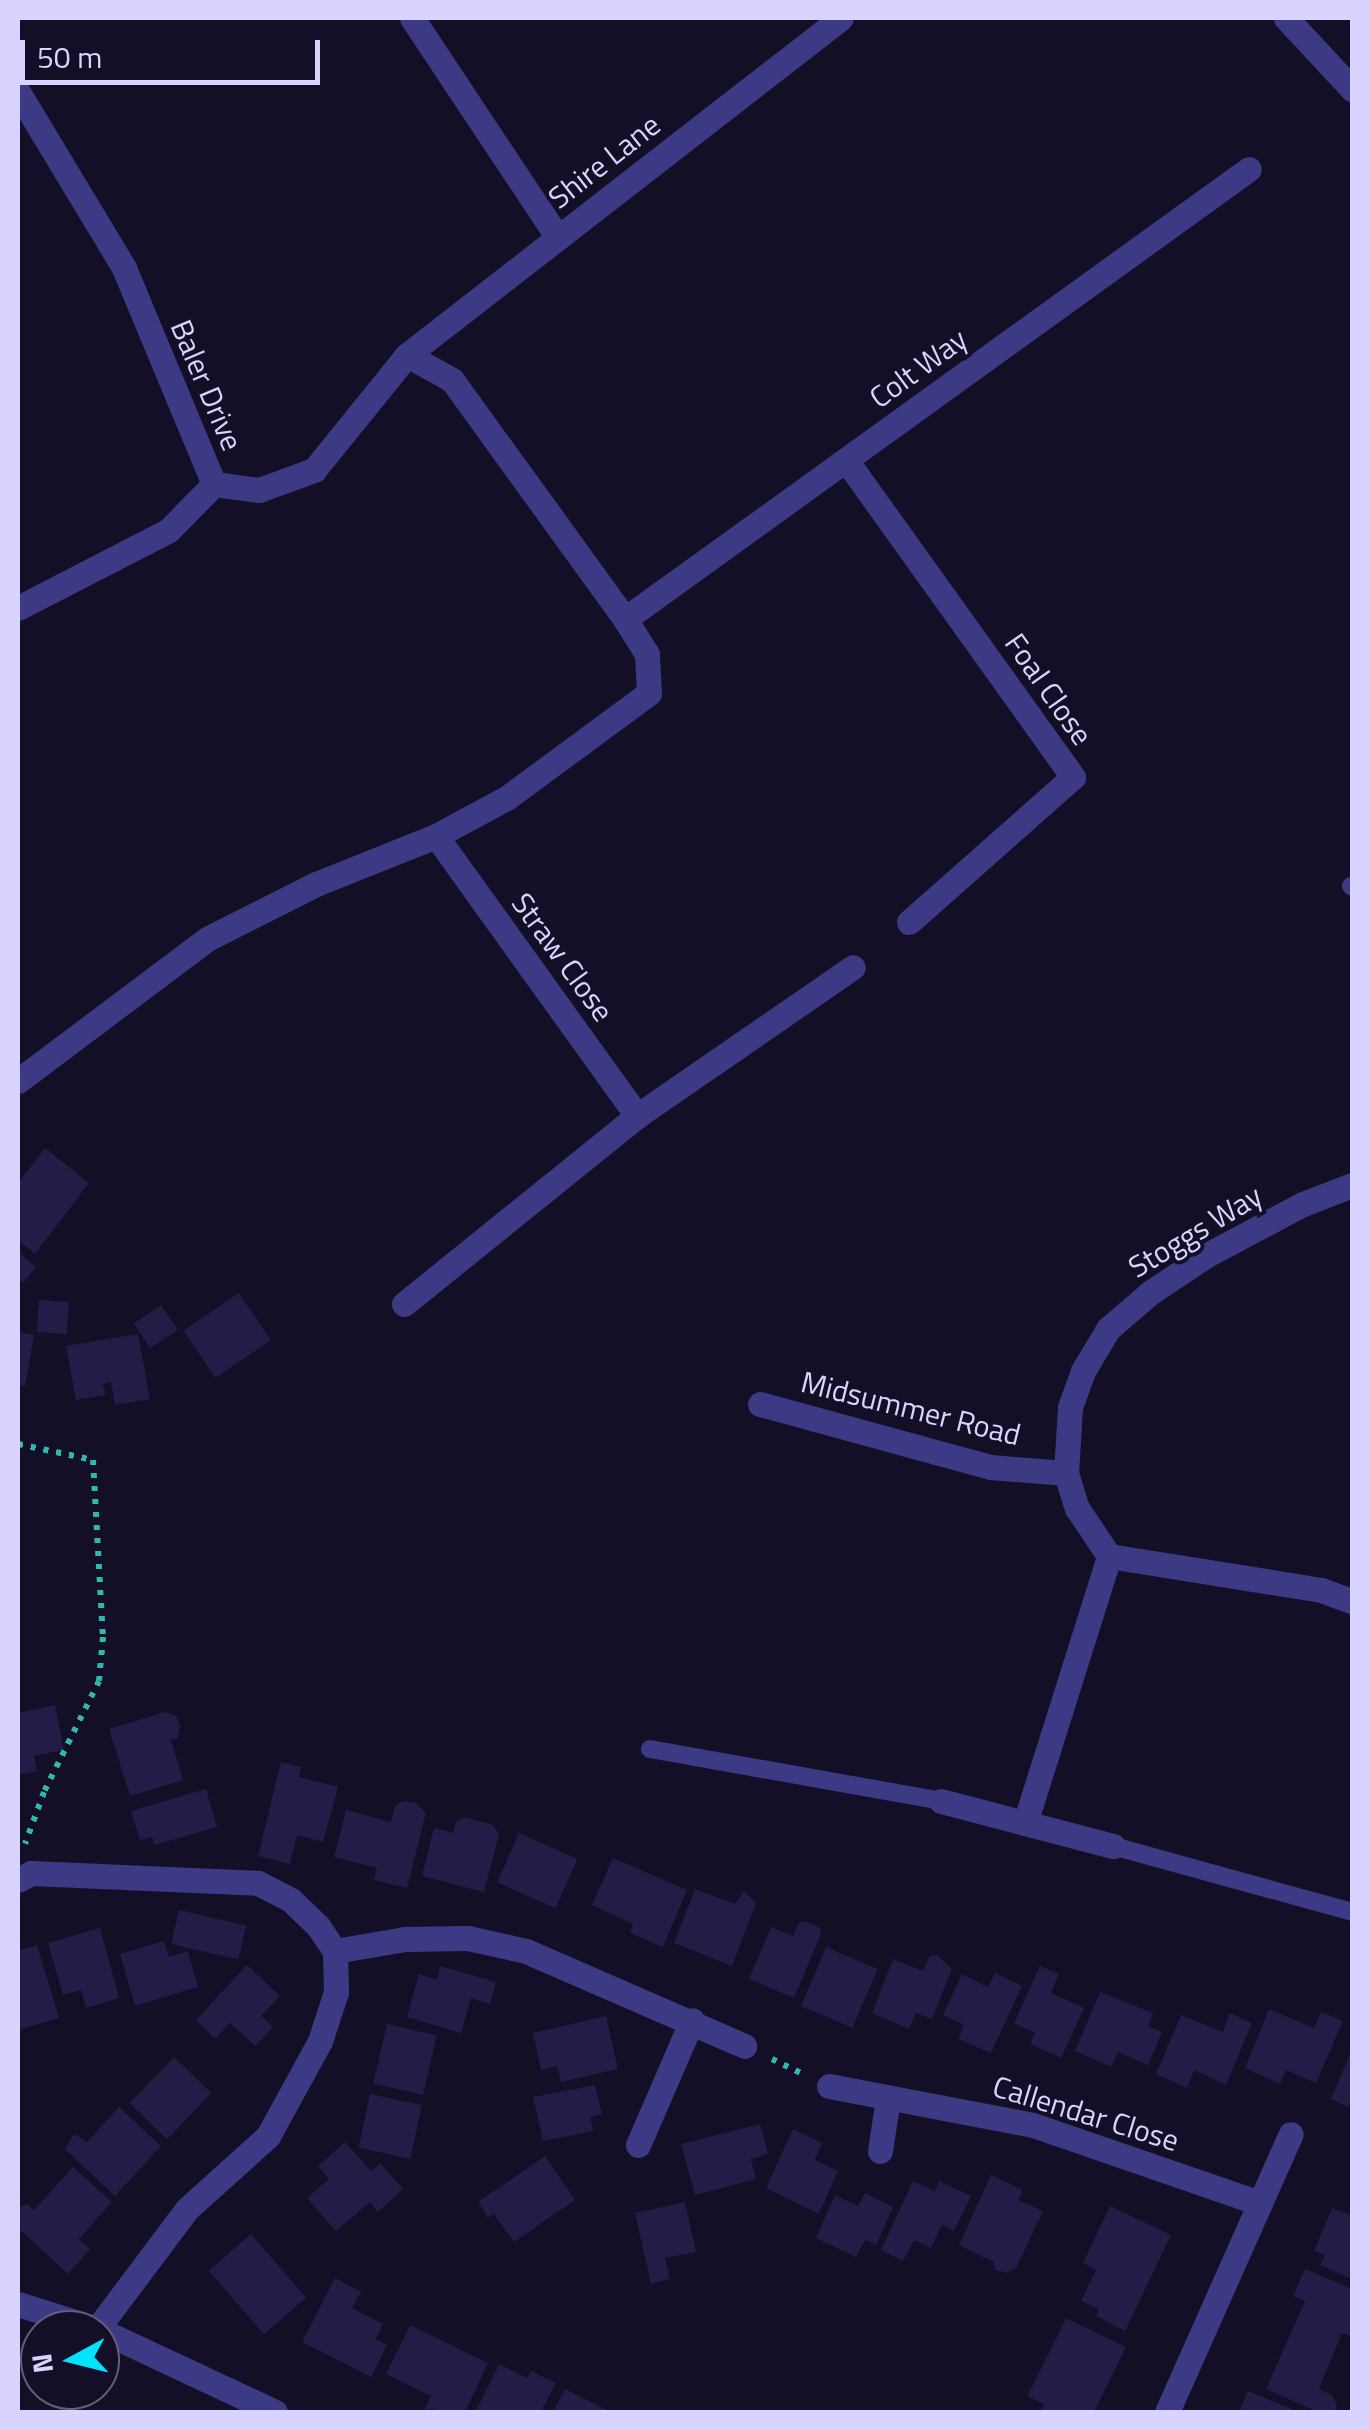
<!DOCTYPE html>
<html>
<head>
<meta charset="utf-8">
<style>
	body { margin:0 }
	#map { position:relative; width:1370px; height:2430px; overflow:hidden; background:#130f26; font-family:"Titillium Web",sans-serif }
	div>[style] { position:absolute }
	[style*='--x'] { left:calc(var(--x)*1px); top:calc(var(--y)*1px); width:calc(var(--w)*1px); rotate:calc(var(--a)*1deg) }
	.building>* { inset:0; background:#241b47; transform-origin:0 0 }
	.path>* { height:6px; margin-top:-3px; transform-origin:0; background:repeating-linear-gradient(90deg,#2fb8b0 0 5px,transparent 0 13px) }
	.lane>* { height:18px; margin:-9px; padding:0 9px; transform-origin:9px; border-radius:9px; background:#3d3a85 }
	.street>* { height:25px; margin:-12.5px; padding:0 12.5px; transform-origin:12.5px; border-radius:12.5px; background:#3d3a85 }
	span { translate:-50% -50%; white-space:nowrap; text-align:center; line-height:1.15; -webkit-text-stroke:8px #130f26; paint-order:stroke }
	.street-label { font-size:30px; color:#d9d4ff }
	.frame { position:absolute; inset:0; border:20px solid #d9d4ff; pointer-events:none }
	.north { position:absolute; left:20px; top:2310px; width:100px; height:100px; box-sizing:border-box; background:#130f26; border:2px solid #625e7d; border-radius:50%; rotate:263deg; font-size:28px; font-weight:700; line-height:40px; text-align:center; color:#d9d4ff }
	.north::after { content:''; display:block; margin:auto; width:35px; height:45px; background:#00e5ff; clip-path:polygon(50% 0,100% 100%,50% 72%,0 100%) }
	.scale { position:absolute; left:20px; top:40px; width:300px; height:45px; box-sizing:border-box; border:5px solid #d9d4ff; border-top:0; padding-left:12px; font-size:30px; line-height:35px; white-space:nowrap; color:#d9d4ff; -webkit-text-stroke:8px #130f26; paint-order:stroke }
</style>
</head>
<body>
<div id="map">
	<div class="building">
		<i style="clip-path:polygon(45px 1148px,89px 1183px,35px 1254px,18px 1240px,18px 1183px)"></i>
		<i style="clip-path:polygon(18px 1252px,36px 1267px,23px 1283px,18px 1279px)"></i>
		<i style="left:239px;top:1293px;width:57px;height:67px;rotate:56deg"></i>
		<i style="left:39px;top:1300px;width:30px;height:32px;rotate:4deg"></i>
		<i style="left:161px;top:1305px;width:30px;height:33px;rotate:56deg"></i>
		<i style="clip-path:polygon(18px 1332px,34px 1335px,25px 1386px,18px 1385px)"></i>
		<i style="clip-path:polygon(138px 1334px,150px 1399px,115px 1405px,111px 1382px,103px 1384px,105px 1395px,76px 1400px,66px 1346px)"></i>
		<i style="clip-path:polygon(55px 1705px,64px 1750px,34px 1756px,37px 1771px,18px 1775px,18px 1713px)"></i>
		<i style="clip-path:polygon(165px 1712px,176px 1716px,180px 1726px,178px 1738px,171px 1740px,183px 1780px,130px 1796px,109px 1729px)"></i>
		<i style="clip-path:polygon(281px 1762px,301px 1767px,299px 1777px,338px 1787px,323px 1842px,297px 1835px,290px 1864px,258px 1856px)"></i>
		<i style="clip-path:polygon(206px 1789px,217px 1827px,154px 1845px,152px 1837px,140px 1840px,131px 1811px)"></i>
		<i style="clip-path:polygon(403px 1801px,416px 1803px,426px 1813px,407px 1888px,374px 1880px,377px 1868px,334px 1857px,346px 1810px,391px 1822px,395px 1806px)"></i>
		<i style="clip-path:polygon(463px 1817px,493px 1825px,499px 1835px,484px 1892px,422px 1876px,434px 1828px,453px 1833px,456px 1822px)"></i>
		<i style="left:519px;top:1833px;width:64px;height:54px;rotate:24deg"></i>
		<i style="clip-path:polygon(613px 1858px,687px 1890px,663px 1947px,630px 1933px,633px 1924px,592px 1905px)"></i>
		<i style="clip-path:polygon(695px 1889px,735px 1904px,744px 1891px,756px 1903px,732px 1966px,674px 1943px)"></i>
		<i style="left:179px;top:1910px;width:69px;height:35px;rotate:13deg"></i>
		<i style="clip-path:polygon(805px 1921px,820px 1928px,821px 1934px,794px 1998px,749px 1979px,771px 1927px,793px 1936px,798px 1924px)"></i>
		<i style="clip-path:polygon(100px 1928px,119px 1998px,86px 2008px,81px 1990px,63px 1995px,48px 1943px)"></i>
		<i style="clip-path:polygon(164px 1941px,169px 1957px,188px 1951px,198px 1987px,135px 2006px,120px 1954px)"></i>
		<i style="clip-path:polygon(37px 1945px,59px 2018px,18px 2030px,18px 1951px)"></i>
		<i style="left:826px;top:1947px;width:56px;height:64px;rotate:23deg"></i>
		<i style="clip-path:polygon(937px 1955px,952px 1969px,932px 2019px,916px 2013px,909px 2029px,872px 2013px,893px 1959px,923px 1971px,929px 1957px)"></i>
		<i style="clip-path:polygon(247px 1965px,280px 1996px,261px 2016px,273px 2027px,255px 2046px,230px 2023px,215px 2039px,196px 2020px)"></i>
		<i style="clip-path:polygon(440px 1966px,496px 1982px,490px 2004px,471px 1998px,461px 2033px,407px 2017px,419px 1974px,437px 1980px)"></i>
		<i style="clip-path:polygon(1040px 1966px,1059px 1974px,1051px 1993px,1084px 2008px,1061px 2058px,1030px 2044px,1035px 2033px,1014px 2023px)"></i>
		<i style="clip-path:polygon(995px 1973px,1022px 1986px,991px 2053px,958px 2039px,964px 2025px,943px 2015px,962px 1974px,988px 1987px)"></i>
		<i style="clip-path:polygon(1100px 1992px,1153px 2013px,1148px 2026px,1162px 2032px,1148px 2065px,1118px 2052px,1111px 2067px,1075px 2051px)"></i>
		<i style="clip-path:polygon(1269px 2009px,1314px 2028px,1321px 2012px,1343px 2021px,1316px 2083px,1286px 2070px,1280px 2084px,1245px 2068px)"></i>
		<i style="clip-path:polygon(1230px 2013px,1252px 2023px,1226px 2085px,1194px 2070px,1187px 2088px,1156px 2074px,1181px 2015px,1223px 2032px)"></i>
		<i style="clip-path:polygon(606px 2016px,618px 2069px,561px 2082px,557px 2066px,541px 2070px,533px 2033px)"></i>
		<i style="left:387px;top:2024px;width:51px;height:61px;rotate:13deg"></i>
		<i style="clip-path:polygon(1352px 2049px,1352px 2098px,1348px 2107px,1331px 2099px)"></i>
		<i style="left:174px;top:2057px;width:52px;height:64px;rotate:44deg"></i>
		<i style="clip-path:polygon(595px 2085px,602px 2114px,590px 2117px,593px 2131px,543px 2141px,533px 2097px)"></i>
		<i style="left:370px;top:2094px;width:53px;height:55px;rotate:12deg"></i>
		<i style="clip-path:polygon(119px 2107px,161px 2146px,115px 2196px,65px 2149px,74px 2134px,87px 2142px)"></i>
		<i style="clip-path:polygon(760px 2124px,768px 2154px,751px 2159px,756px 2179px,695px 2195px,681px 2144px)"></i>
		<i style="clip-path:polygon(793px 2129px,822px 2143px,815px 2160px,838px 2171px,819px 2214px,766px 2188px)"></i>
		<i style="clip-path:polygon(345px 2142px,371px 2171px,380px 2163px,403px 2189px,378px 2212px,370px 2202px,336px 2231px,307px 2198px,329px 2179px,318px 2166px)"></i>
		<i style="clip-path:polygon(545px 2156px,575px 2200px,514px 2242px,494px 2214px,488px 2218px,478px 2202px)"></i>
		<i style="clip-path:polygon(73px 2167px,112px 2202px,79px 2239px,90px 2249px,68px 2274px,18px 2228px,18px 2208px,27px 2204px,34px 2210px)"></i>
		<i style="clip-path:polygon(991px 2175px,1023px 2190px,1018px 2200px,1043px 2211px,1016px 2268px,1007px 2273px,995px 2270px,994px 2262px,959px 2245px)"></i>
		<i style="clip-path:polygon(913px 2181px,935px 2191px,939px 2181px,971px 2196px,954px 2231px,942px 2225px,931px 2248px,914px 2240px,903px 2261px,881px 2250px)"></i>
		<i style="clip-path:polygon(865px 2193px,893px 2207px,876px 2245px,865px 2240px,856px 2257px,816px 2238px,835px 2195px,858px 2206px)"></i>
		<i style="clip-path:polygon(685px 2202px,696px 2252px,665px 2258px,670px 2279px,651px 2284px,635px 2213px)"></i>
		<i style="clip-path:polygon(1110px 2206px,1171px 2235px,1125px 2331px,1096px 2316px,1099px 2309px,1081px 2301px,1096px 2270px,1083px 2263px)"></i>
		<i style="clip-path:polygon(1332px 2208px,1352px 2216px,1352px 2279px,1320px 2265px,1325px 2255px,1314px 2251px)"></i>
		<i style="left:251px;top:2234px;width:84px;height:56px;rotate:49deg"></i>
		<i style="clip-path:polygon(1305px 2269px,1352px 2289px,1352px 2337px,1342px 2333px,1319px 2389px,1332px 2395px,1337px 2404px,1334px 2412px,1318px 2412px,1266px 2389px,1305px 2301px,1293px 2296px)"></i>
		<i style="clip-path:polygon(335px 2278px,361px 2292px,352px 2308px,383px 2324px,376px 2339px,387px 2345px,371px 2377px,302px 2342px)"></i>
		<i style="clip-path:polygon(1066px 2318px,1126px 2347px,1094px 2412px,1040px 2412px,1044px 2404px,1027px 2396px)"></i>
		<i style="clip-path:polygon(410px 2325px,488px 2363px,465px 2412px,425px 2409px,431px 2396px,386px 2374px)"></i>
		<i style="clip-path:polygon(499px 2364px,527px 2378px,531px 2371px,556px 2383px,541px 2412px,475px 2412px)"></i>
		<i style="clip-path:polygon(565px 2389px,611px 2412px,553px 2412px)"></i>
		<i style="clip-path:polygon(1248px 2391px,1292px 2409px,1291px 2412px,1239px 2412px)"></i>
	</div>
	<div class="path">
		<i style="--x:18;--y:1444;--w:77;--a:12"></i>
		<i style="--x:93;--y:1460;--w:177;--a:86.8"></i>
		<i style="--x:103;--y:1637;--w:44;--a:95.2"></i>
		<i style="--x:99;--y:1681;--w:124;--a:116.4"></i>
		<i style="--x:44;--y:1792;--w:55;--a:110.1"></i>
		<i style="--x:772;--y:2059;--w:32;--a:26"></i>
	</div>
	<div class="lane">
		<i style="--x:1351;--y:886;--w:1;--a:45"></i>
		<i style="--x:650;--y:1749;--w:296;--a:10.1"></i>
		<i style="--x:1113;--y:1846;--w:248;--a:15.4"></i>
	</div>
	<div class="street">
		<i style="--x:412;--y:18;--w:264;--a:56.4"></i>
		<i style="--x:1286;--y:18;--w:97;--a:47.1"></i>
		<i style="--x:18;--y:92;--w:205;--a:58.9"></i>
		<i style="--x:124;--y:268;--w:234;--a:67.4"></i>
		<i style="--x:214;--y:484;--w:45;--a:7.6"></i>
		<i style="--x:259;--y:490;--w:59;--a:-20"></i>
		<i style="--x:314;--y:470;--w:148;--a:-51"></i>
		<i style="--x:407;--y:355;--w:549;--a:-37.83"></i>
		<i style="--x:846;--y:460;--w:390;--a:54.4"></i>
		<i style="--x:1073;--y:777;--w:219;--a:138.5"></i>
		<i style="--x:18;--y:608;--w:170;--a:-27.3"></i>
		<i style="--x:169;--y:530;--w:64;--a:-45.6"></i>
		<i style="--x:625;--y:619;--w:769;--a:-35.8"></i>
		<i style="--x:436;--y:836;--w:345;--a:54.3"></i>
		<i style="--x:637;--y:1116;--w:262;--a:-34.6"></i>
		<i style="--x:18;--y:1081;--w:236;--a:-36.9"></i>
		<i style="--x:207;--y:939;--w:122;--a:-26.8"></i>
		<i style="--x:316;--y:884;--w:129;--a:-21.8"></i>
		<i style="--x:436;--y:836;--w:82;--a:-28.4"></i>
		<i style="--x:508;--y:797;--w:175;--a:-36.4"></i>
		<i style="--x:649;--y:693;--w:39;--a:-93"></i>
		<i style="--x:647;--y:654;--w:41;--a:-122.2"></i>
		<i style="--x:625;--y:619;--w:295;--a:-125.9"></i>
		<i style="--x:452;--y:380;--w:51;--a:-150.9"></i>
		<i style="--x:404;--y:1304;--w:299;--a:-38.9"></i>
		<i style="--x:760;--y:1404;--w:238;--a:15.3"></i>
		<i style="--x:990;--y:1467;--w:76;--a:4.5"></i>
		<i style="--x:1066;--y:1473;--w:37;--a:73"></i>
		<i style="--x:1077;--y:1508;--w:58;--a:56.3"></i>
		<i style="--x:1109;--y:1556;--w:215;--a:9.1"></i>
		<i style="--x:1321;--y:1590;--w:33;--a:20"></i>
		<i style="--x:1066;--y:1473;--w:66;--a:-86.5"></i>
		<i style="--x:1070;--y:1407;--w:38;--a:-70"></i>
		<i style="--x:1083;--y:1371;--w:49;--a:-59.2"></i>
		<i style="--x:1108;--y:1329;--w:57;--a:-40.7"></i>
		<i style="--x:1151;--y:1292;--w:67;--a:-33.5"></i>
		<i style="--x:1207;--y:1255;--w:109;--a:-28"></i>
		<i style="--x:1303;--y:1204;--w:53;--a:-21.2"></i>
		<i style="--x:941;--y:1801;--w:178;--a:14.7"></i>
		<i style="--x:1025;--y:1823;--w:280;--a:-72.5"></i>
		<i style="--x:18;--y:1880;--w:15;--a:-28"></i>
		<i style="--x:31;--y:1873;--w:227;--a:2.5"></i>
		<i style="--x:258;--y:1883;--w:37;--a:27"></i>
		<i style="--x:291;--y:1900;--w:37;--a:44"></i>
		<i style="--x:318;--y:1926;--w:30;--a:56"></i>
		<i style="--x:335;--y:1951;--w:71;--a:-9.7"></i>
		<i style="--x:405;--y:1939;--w:63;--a:-0.9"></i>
		<i style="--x:468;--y:1938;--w:59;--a:12.6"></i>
		<i style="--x:526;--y:1951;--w:238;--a:23.5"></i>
		<i style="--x:829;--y:2086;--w:208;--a:10.8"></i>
		<i style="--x:1033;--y:2125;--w:240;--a:19"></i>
		<i style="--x:638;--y:2145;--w:136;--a:-66.6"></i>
		<i style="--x:880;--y:2151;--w:54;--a:-81.4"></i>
		<i style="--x:18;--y:2304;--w:86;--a:17.6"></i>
		<i style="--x:97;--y:2329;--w:150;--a:-53.1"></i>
		<i style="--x:187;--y:2209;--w:109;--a:-42"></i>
		<i style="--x:268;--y:2136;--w:108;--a:-61.3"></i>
		<i style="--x:320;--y:2041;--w:52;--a:-71.9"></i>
		<i style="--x:336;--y:1992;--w:41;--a:-91.4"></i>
		<i style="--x:100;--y:2330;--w:193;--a:25.1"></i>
		<i style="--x:1167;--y:2412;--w:304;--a:-66"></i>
	</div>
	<div class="street-label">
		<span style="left:604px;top:161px;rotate:-38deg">Shire Lane</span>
		<span style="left:918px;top:368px;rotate:-36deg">Colt Way</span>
		<span style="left:207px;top:385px;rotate:67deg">Baler Drive</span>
		<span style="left:1049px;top:689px;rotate:55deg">Foal Close</span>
		<span style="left:563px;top:957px;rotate:54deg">Straw Close</span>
		<span style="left:1195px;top:1231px;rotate:-31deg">Stoggs Way</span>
		<span style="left:911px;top:1408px;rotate:14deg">Midsummer Road</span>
		<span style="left:1086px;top:2113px;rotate:17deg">Callendar Close</span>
	</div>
	<div class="frame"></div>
	<div class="north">N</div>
	<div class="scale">50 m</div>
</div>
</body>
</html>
